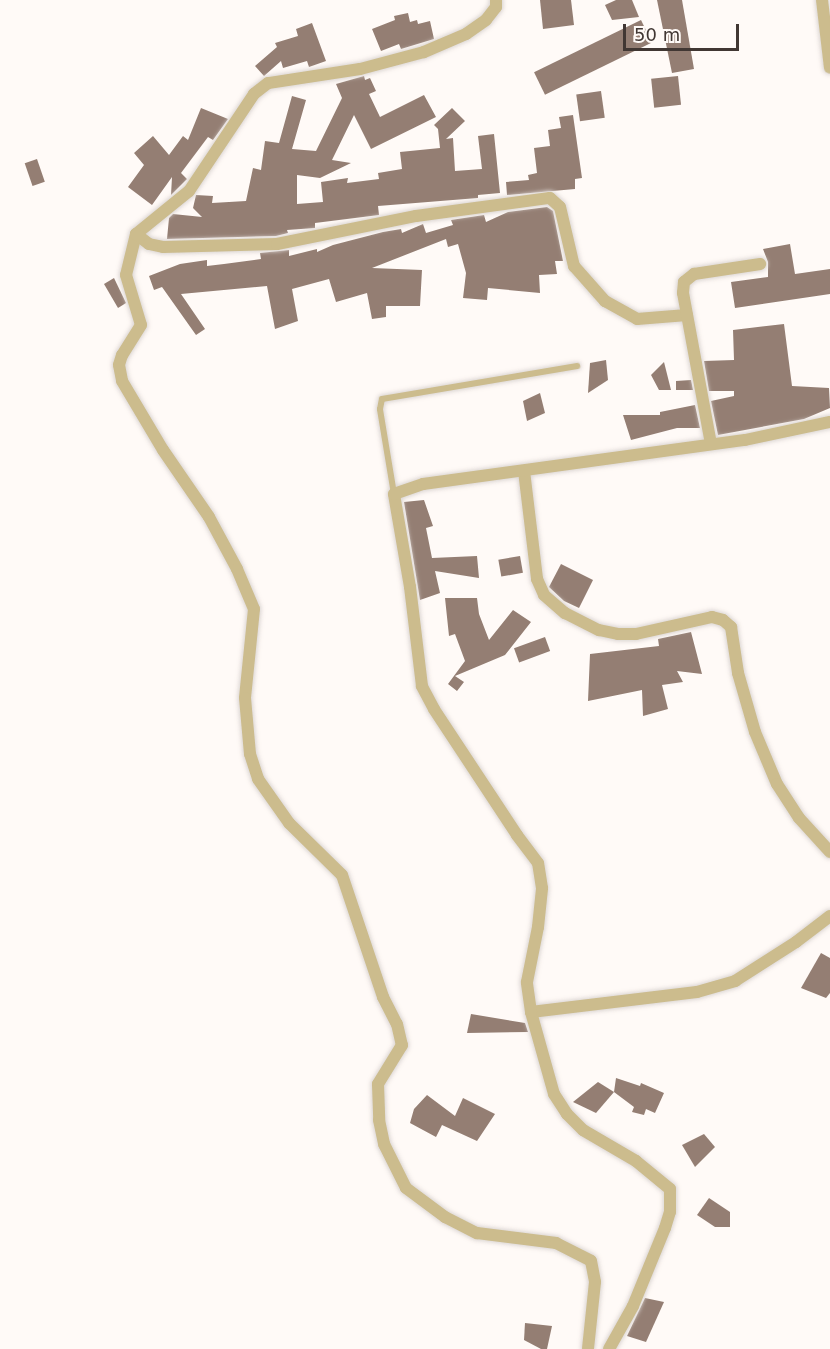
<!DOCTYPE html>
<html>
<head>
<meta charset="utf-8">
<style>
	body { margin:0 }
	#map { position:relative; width:830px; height:1349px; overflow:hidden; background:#fffaf7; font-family:"DejaVu Sans",sans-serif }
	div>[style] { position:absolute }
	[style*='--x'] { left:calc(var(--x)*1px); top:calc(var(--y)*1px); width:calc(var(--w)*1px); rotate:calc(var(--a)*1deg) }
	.building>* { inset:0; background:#947e73; transform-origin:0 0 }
	.roads { filter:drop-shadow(0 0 2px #ddd7d4) drop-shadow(0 0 2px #ddd7d4) }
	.service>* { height:6px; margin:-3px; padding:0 3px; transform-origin:3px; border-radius:3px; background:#ccbc8d }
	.minor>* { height:12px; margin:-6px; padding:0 6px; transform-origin:6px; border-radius:6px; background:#ccbc8d }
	span { translate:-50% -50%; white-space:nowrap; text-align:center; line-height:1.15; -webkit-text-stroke:4.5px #fffaf7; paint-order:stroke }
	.scale { position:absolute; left:623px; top:24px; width:116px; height:27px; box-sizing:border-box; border:3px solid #413733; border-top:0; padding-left:8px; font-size:18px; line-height:21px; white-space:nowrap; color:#413733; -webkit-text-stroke:4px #fffaf7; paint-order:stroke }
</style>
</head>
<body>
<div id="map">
	<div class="building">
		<i style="clip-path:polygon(540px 0,571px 0,574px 25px,543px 29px)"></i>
		<i style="clip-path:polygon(616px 0,632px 0,639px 17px,612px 20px,605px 5px)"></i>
		<i style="clip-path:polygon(657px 0,682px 0,694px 69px,672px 73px)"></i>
		<i style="clip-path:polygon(408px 13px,410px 22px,417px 20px,418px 24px,430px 21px,434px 39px,401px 49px,399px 44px,381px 51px,372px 29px,395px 20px,394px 16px)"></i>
		<i style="left:641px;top:20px;width:25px;height:119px;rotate:64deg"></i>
		<i style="clip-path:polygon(312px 23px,326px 61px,309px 67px,307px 61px,283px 68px,281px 61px,264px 76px,255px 66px,277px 47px,275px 43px,298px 36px,296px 29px)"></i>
		<i style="clip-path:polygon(364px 76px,365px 80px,370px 78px,376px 91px,369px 94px,380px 117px,424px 95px,436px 117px,371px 149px,354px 115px,332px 160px,351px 163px,320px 178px,297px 175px,297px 204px,323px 202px,321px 182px,348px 178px,347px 183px,379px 179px,378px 173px,402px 169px,400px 152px,440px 148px,438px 129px,434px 125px,452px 108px,465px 121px,446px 139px,453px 138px,455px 171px,482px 169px,478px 136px,494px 134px,500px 193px,478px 195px,478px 198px,378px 206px,379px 215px,315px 223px,315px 228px,287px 230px,288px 233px,276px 236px,167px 239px,169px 218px,173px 214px,202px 217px,193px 208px,196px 195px,213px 196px,212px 203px,246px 201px,253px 168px,261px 170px,265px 141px,279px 143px,292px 96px,306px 100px,292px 149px,316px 151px,342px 98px,336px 84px)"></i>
		<i style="left:678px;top:76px;width:29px;height:27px;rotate:84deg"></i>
		<i style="left:601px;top:91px;width:27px;height:25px;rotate:82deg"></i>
		<i style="clip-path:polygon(201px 108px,228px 119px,213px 140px,208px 137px,181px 173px,187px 179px,171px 195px,172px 177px,152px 205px,128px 187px,144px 165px,134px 153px,153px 136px,169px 155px,183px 136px,188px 140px)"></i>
		<i style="clip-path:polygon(573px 115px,582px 178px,575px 179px,575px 189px,507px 195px,506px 182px,529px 180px,528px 175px,537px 173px,534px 148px,550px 146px,548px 130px,561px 128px,559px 117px)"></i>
		<i style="left:37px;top:159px;width:24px;height:13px;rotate:71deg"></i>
		<i style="clip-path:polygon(547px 207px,553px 211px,563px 261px,555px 261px,557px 274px,539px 275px,540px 293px,488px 288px,487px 300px,463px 298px,466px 273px,458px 244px,448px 247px,446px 239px,372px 268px,422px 270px,420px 306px,386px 306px,386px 317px,372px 319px,367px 293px,336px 302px,329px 279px,292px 289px,298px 321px,275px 329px,267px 286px,181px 294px,205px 329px,196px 335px,162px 287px,154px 290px,149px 276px,180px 264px,207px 260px,207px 266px,224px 264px,261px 259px,260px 253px,289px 250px,289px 256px,317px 249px,317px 252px,333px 245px,383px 232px,401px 229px,402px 233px,423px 224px,426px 233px,453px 225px,451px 220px,484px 215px,486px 222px,508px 212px)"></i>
		<i style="clip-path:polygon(790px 244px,795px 274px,830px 269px,830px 294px,735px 308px,731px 282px,768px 277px,768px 262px,763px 249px)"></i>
		<i style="clip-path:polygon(114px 278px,126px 303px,118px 308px,104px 284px)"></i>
		<i style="clip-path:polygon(784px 324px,792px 386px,829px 388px,830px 408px,804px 419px,718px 435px,711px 401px,734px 396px,734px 391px,709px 391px,704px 361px,734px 360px,733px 330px)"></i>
		<i style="clip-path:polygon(606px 360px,608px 380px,588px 393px,590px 363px)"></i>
		<i style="clip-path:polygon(664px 362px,671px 390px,659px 390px,651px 375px)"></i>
		<i style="clip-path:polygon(691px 380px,693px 390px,676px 390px,676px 381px)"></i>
		<i style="clip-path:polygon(540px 393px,545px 413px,527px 421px,523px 401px)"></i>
		<i style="clip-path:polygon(695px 405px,700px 428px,677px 428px,631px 440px,623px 415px,660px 415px,660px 412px)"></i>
		<i style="clip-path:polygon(424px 500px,433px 526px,426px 528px,432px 558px,477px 556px,479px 578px,435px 571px,440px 593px,420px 600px,404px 502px)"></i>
		<i style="left:520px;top:556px;width:17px;height:22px;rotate:80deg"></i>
		<i style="clip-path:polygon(561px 564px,593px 580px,579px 608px,564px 601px,549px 587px)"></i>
		<i style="clip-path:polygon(445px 598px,477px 598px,479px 614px,489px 640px,513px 610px,531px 622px,505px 655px,455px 676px,464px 682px,457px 691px,448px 684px,465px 661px,455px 634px,449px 636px)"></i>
		<i style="clip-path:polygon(691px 632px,702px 674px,677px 671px,683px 682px,662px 685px,668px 709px,643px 716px,642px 690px,588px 701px,590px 654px,659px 646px,658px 639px)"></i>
		<i style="left:545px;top:637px;width:15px;height:33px;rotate:70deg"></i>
		<i style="clip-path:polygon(821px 953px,830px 958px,830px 993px,826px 998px,801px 988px)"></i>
		<i style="clip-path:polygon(471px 1014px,525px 1023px,528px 1032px,467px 1033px)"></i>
		<i style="clip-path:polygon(616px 1078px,640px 1086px,641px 1083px,664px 1093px,655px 1113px,646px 1109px,644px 1115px,632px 1112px,634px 1107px,614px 1092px)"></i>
		<i style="clip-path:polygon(598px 1082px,614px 1092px,596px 1113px,573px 1102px)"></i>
		<i style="clip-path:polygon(427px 1095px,455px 1116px,463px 1098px,495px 1114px,477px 1141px,442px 1125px,436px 1137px,410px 1123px,414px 1109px)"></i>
		<i style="clip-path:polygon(704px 1134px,715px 1147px,695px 1167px,682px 1145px)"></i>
		<i style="clip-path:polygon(709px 1198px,730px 1212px,730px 1227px,715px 1227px,697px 1215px)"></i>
		<i style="clip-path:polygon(645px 1298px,664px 1302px,646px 1342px,627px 1336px)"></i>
		<i style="clip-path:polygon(525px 1323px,552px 1326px,547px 1349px,541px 1349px,524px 1340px)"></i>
	</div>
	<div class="roads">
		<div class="service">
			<i style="--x:394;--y:494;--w:86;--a:-99.4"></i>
			<i style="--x:380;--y:409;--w:10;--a:-79"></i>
			<i style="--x:382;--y:399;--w:198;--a:-9.6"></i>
		</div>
		<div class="minor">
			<i style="--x:496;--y:0;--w:7;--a:90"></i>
			<i style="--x:496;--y:7;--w:16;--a:128"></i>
			<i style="--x:486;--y:20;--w:24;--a:145"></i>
			<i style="--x:466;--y:34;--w:46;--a:156.8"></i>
			<i style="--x:424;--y:52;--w:66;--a:165.1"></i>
			<i style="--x:360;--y:69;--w:93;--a:171.3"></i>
			<i style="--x:268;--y:83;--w:18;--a:142"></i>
			<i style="--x:254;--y:94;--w:117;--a:123.8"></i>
			<i style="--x:189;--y:191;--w:68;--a:140.9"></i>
			<i style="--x:136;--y:234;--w:42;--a:103.7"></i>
			<i style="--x:126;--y:275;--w:52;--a:73.3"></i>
			<i style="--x:141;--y:325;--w:36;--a:122"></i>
			<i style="--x:122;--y:355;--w:10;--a:107"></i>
			<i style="--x:119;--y:365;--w:16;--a:79"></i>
			<i style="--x:122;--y:381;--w:80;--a:59.3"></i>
			<i style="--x:163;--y:450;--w:81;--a:55.5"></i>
			<i style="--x:209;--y:517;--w:59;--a:61.7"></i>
			<i style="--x:237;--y:569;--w:43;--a:67"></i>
			<i style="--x:254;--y:609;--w:89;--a:95.8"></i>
			<i style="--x:245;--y:698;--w:56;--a:84.9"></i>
			<i style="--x:250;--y:754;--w:26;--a:72"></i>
			<i style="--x:258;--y:779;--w:54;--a:54.8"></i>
			<i style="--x:289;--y:823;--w:74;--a:44.5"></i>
			<i style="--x:342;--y:875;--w:129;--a:71.4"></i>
			<i style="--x:383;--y:997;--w:30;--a:63"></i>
			<i style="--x:397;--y:1024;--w:22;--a:77"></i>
			<i style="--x:402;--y:1045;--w:46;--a:121.6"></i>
			<i style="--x:378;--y:1084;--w:36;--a:88"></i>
			<i style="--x:379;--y:1120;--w:25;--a:78"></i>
			<i style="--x:384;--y:1144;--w:49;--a:63.4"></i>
			<i style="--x:406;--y:1188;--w:49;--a:36.6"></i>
			<i style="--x:445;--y:1217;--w:36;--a:27"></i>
			<i style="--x:477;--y:1233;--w:80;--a:7.2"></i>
			<i style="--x:556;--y:1243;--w:39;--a:27"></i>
			<i style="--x:591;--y:1261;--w:21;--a:79"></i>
			<i style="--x:595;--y:1282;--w:67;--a:96"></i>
			<i style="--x:822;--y:0;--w:68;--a:83.3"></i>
			<i style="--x:136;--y:234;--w:16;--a:38"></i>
			<i style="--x:149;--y:244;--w:14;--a:12"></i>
			<i style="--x:163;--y:247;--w:114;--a:-1.5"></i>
			<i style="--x:277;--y:244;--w:142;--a:-11.4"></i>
			<i style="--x:416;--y:216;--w:135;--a:-7.7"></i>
			<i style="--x:550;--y:198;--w:13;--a:42"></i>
			<i style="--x:560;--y:207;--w:61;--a:76.7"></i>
			<i style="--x:574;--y:266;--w:47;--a:48.5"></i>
			<i style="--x:605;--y:301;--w:37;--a:29"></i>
			<i style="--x:637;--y:319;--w:50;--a:-4.6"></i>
			<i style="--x:711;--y:444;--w:154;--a:-100.5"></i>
			<i style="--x:683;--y:293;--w:11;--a:-85"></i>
			<i style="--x:684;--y:282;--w:13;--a:-39"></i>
			<i style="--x:694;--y:274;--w:67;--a:-8.6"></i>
			<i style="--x:524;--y:471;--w:109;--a:83.1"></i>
			<i style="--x:537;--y:579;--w:17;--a:66"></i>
			<i style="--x:544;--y:595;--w:28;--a:41"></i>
			<i style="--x:565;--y:613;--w:38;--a:27"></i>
			<i style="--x:599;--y:630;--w:19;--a:12"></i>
			<i style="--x:618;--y:634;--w:18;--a:0"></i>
			<i style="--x:636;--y:634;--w:78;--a:-12.6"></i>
			<i style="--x:712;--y:617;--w:11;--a:15"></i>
			<i style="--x:723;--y:620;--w:11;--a:41"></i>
			<i style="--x:731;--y:627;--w:47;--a:81.3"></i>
			<i style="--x:738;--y:673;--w:61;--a:73.9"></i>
			<i style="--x:755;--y:732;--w:56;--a:67.1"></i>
			<i style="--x:777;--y:784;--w:40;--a:57.1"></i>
			<i style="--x:799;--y:818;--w:46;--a:47.6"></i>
			<i style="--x:531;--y:1012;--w:167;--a:-6.9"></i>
			<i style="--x:697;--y:992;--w:40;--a:-16"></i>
			<i style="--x:735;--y:981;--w:72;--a:-32.6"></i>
			<i style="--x:796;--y:942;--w:43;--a:-37.4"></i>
			<i style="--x:609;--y:1349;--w:49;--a:-60.8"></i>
			<i style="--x:633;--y:1306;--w:84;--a:-67.7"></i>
			<i style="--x:665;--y:1228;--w:17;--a:-73"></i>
			<i style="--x:670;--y:1212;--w:23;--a:-90"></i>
			<i style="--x:670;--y:1189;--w:44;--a:-140.5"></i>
			<i style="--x:636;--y:1161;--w:61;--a:-149.7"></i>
			<i style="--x:583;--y:1130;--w:23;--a:-135"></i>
			<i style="--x:567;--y:1114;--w:24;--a:-123"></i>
			<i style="--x:554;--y:1094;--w:85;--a:-105.7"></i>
			<i style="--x:531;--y:1012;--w:30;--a:-98"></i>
			<i style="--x:527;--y:982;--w:56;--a:-78.7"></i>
			<i style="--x:538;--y:927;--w:39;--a:-84"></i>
			<i style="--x:542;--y:888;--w:25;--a:-99"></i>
			<i style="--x:538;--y:863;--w:35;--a:-127"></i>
			<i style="--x:517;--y:835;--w:151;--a:-123.4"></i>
			<i style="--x:434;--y:709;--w:26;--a:-118"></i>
			<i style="--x:422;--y:686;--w:100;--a:-96.9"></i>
			<i style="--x:410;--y:587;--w:94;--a:-99.8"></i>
			<i style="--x:394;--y:494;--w:31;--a:-19"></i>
			<i style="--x:423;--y:484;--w:325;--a:-7.8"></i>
			<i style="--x:745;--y:440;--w:87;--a:-12"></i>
		</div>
	</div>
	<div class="scale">50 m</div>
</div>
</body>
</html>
